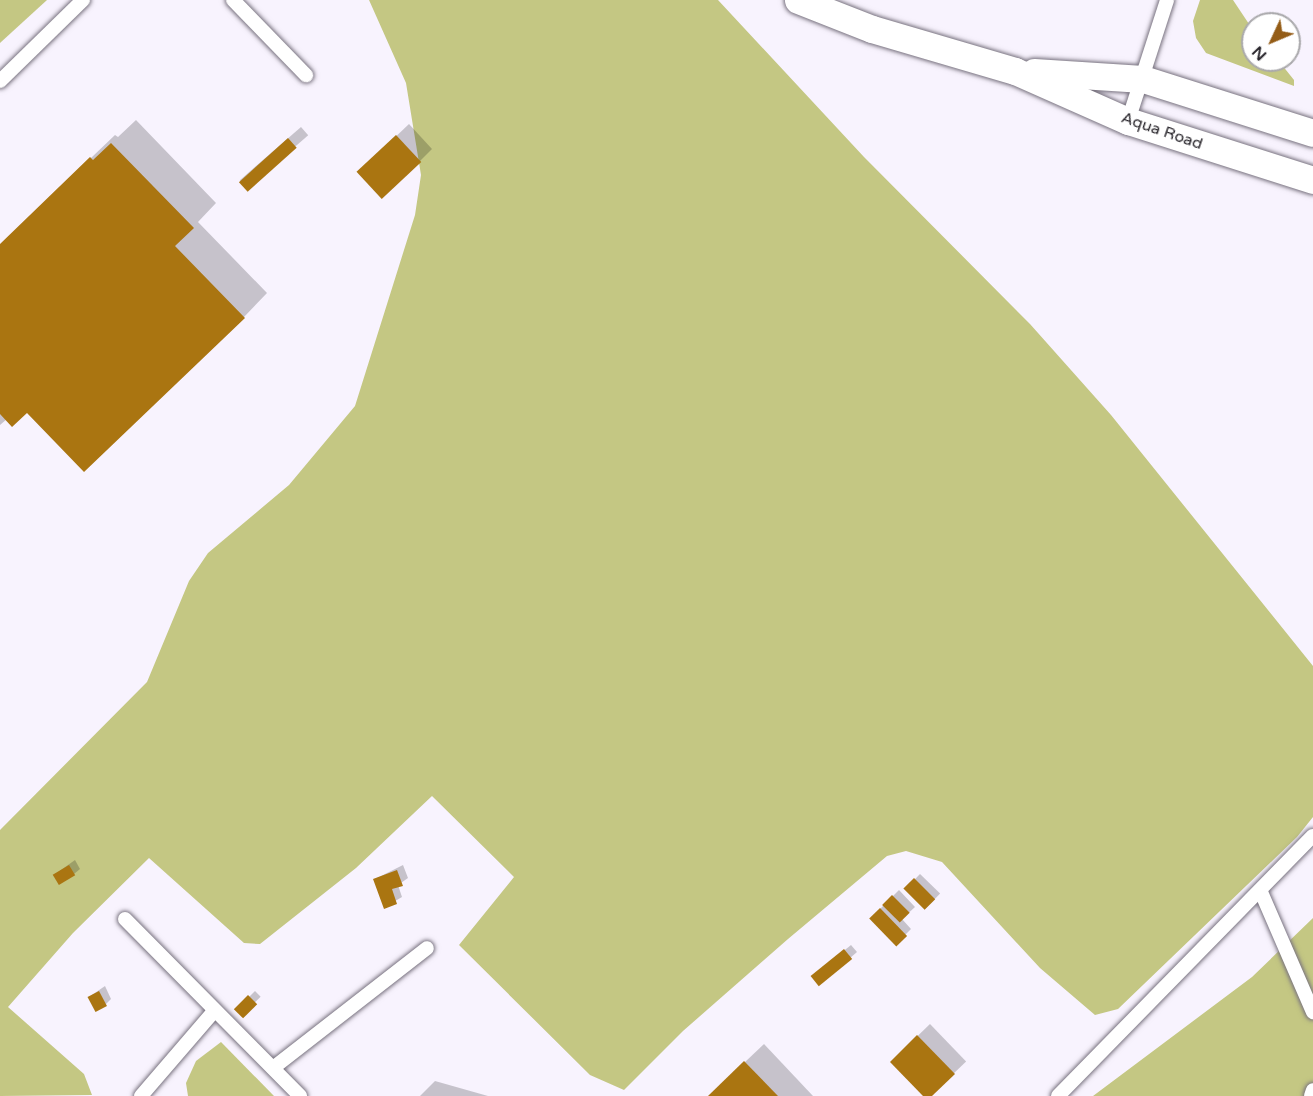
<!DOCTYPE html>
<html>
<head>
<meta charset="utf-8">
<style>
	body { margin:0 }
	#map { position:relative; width:1313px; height:1096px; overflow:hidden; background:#f8f3fe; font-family:"Varela Round",sans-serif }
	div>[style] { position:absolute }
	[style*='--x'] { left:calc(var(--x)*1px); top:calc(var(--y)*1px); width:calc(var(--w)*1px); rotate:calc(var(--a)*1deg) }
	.green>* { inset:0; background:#c4c783 }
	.shadow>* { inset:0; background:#0003; transform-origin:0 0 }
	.building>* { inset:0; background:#aa7511; transform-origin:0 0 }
	.roads { filter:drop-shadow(0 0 2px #78727f) drop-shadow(0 0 2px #78727f) }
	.service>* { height:14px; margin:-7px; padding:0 7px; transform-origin:7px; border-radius:7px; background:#fff }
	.minor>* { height:27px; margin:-13.5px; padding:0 13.5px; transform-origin:13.5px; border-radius:13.5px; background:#fff }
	span { translate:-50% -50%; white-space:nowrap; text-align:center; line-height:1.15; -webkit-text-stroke:6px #fff; paint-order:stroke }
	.street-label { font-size:16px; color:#29262c }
	.north { position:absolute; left:1241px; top:12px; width:60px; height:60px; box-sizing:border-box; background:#fff; border:2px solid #a9a8ab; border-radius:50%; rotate:226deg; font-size:16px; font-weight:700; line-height:24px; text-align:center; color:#29262c }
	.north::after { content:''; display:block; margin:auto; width:21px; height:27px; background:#945c16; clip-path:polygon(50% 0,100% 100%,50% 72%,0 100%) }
</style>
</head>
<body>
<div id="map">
	<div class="green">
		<i style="clip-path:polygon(0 0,47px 0,0 43px)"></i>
		<i style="clip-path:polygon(369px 0,718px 0,864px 157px,1030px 324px,1111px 415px,1313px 666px,1313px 817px,1297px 837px,1118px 1009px,1095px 1015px,1040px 968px,942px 862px,906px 851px,887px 856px,788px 939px,683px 1031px,624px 1090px,590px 1075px,459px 945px,514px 877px,432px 796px,356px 868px,260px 944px,244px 943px,149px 858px,73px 933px,8px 1007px,84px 1074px,92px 1095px,0 1096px,0 830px,147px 682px,189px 581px,208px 553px,289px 485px,355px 406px,415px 215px,421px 175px,406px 83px)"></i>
		<i style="clip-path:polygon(1200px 0,1233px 0,1253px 30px,1253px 60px,1278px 60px,1294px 80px,1294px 86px,1206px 53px,1196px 38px,1193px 21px)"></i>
		<i style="clip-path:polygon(1313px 918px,1313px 1096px,1093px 1096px,1252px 977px)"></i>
		<i style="clip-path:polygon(221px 1042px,274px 1096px,188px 1096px,186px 1083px,196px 1061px)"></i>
	</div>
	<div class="shadow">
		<i style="clip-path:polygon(136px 120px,216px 203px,198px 222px,267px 293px,244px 317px,7px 419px,0 425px,0 245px,115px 135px,118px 137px)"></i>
		<i style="clip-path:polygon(409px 124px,432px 149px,420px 161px,371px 160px)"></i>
		<i style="left:301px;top:127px;width:11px;height:81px;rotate:49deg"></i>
		<i style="clip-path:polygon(75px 860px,80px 869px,74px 874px,54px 875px)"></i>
		<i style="clip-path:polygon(403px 865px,408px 878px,398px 885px,402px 897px,385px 907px,375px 879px)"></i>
		<i style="left:920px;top:874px;width:28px;height:21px;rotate:44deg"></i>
		<i style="clip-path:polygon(899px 890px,915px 907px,902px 919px,911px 929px,896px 944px,871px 918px)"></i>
		<i style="clip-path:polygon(851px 945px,857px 952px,820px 984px,819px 971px)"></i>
		<i style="clip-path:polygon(105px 986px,111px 999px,106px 1004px,89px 997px)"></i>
		<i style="left:255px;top:991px;width:8px;height:26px;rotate:45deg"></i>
		<i style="left:930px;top:1024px;width:52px;height:54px;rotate:46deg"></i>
		<i style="clip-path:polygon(764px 1044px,813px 1096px,710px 1096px,725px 1081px)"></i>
		<i style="clip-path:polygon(435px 1081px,488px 1096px,420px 1096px)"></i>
	</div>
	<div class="building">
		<i style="left:396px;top:135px;width:37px;height:54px;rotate:47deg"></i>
		<i style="left:288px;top:138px;width:13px;height:66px;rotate:48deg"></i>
		<i style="clip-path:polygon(111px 143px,194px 228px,175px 246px,245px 318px,84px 472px,27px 413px,12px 427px,0 414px,0 244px,90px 157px,93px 160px)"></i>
		<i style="left:69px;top:865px;width:12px;height:19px;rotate:59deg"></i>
		<i style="clip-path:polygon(397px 870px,403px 886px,392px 889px,397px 904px,384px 909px,373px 879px)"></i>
		<i style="left:914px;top:878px;width:30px;height:15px;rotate:45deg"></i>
		<i style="left:892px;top:895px;width:25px;height:14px;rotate:45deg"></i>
		<i style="left:880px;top:908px;width:39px;height:15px;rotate:46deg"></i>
		<i style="left:844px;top:949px;width:13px;height:43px;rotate:51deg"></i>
		<i style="left:99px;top:991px;width:17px;height:13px;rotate:62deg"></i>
		<i style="left:248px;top:995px;width:13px;height:20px;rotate:45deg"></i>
		<i style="clip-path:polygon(917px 1035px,955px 1074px,932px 1096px,923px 1096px,890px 1062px)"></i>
		<i style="clip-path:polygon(744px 1061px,778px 1096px,708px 1096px)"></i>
	</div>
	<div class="roads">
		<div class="service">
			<i style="--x:233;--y:0;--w:105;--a:45.8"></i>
			<i style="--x:0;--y:81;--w:116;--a:-44.3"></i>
			<i style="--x:1128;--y:121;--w:127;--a:-72.1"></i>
			<i style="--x:1261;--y:892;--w:131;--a:66.6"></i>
			<i style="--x:125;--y:919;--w:249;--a:45.3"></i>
			<i style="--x:273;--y:1068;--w:195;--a:-37.9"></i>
			<i style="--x:141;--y:1096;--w:113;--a:-49.3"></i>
			<i style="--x:1058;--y:1096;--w:364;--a:-45.6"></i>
			<i style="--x:1311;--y:1096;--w:6;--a:-72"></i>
		</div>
		<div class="minor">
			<i style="--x:798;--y:0;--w:79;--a:21.4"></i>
			<i style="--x:872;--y:29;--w:149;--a:16.4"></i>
			<i style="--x:1015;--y:71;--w:124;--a:23.9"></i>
			<i style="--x:1128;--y:121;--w:194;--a:17.7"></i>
			<i style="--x:1034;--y:72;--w:109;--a:3.7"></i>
			<i style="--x:1143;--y:79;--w:178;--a:17.6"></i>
		</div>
	</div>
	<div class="street-label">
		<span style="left:1162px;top:131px;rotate:19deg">Aqua Road</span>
	</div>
	<div class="north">N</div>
</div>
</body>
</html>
